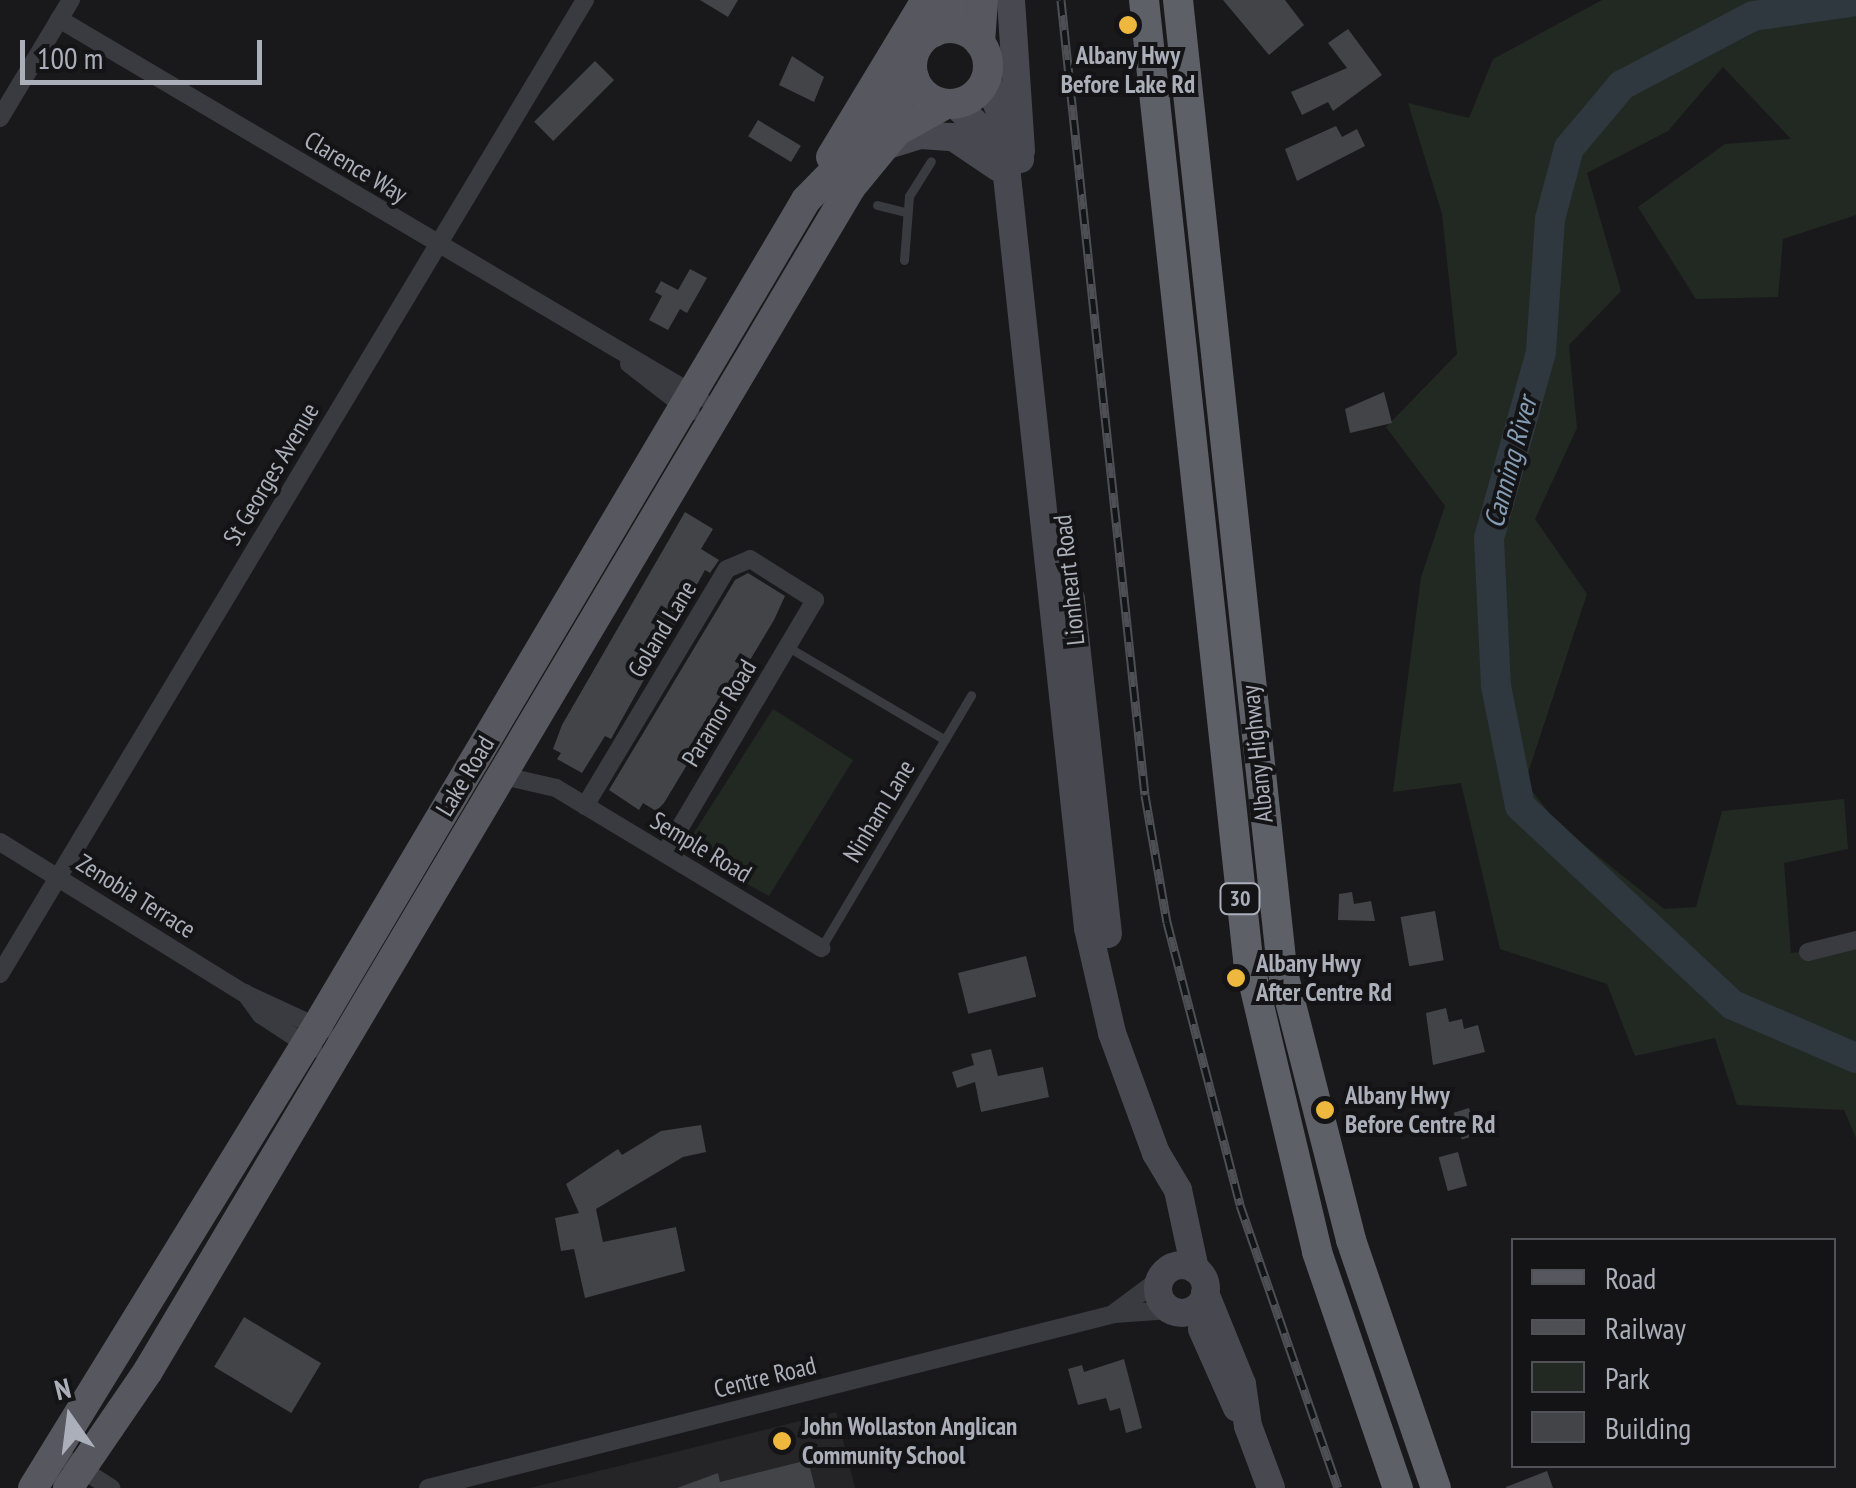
<!DOCTYPE html>
<html>
<head>
<meta charset="utf-8">
<style>
	body { margin:0 }
	#map { position:relative; width:1856px; height:1488px; overflow:hidden; background:#19191b; font-family:"PT Sans Narrow",sans-serif }
	div>[style] { position:absolute }
	[style*='--x'] { left:calc(var(--x)*1px); top:calc(var(--y)*1px); width:calc(var(--w)*1px); rotate:calc(var(--a)*1deg) }
	.built>* { inset:0; background:#252528 }
	.green>* { inset:0; background:#212922 }
	.river>* { height:30px; margin:-15px; padding:0 15px; transform-origin:15px; border-radius:15px; background:#2f373f }
	.building>* { inset:0; background:#434448; transform-origin:0 0 }
	.service>* { height:9px; margin:-4.5px; padding:0 4.5px; transform-origin:4.5px; border-radius:4.5px; background:#3a3b40 }
	.minor>* { height:18px; margin:-9px; padding:0 9px; transform-origin:9px; border-radius:9px; background:#3a3b40 }
	.secondary>* { height:28px; margin:-14px; padding:0 14px; transform-origin:14px; border-radius:14px; background:#484950 }
	.secondary>.ring { margin:-14px; padding:0; box-sizing:content-box; background:none; border:28px solid #484950; border-radius:50% }
	.primary>* { height:30px; margin:-15px; padding:0 15px; transform-origin:15px; border-radius:15px; background:#56575f }
	.primary>.ring { margin:-15px; padding:0; box-sizing:content-box; background:none; border:30px solid #56575f; border-radius:50% }
	.trunk>* { height:30px; margin:-15px; padding:0 15px; transform-origin:15px; border-radius:15px; background:#5e6068 }
	.rail>* { height:9px; margin-top:-4.5px; transform-origin:0; background:repeating-linear-gradient(90deg,#141416 0 15px,#4d4f55 0 30px); box-sizing:border-box; border-block:2px solid #4d4f55 }
	.dots>* { width:28px; height:28px; translate:-50% -50%; box-sizing:border-box; border:5px solid #141416; border-radius:50% }
	span { translate:-50% -50%; white-space:nowrap; text-align:center; line-height:1.15; -webkit-text-stroke:8px #141416; paint-order:stroke }
	.shield-label span { padding:2px 8px; background:#141416; border:2px solid; border-radius:8px; -webkit-text-stroke-width:0 }
	.shield-label { font-size:22px; color:#abafba; font-weight:700 }
	.poi-label { font-size:25px; color:#abafba; font-weight:700 }
	.left { translate:0 -50%; text-align:left }
	.street-label { font-size:25px; color:#abafba }
	.water-label { font-size:28px; color:#849cb4; font-style:italic }
	.legend { position:absolute; left:1511px; top:1238px; width:325px; height:230px; box-sizing:border-box; background:#141416; border:2px solid #505258; margin:0; padding:12px 18px; list-style:none; font-size:30px; color:#abafba }
	.legend li { display:flex; align-items:center; gap:20px; height:50px }
	.legend b { width:50px; border:2px solid #505258 }
	.north { position:absolute; left:20px; top:1368px; width:100px; height:100px; -webkit-text-stroke:8px #141416; paint-order:stroke; rotate:346deg; font-size:28px; font-weight:700; line-height:40px; text-align:center; color:#abafba }
	.north::after { content:''; display:block; margin:auto; width:35px; height:45px; background:#abafba; clip-path:polygon(50% 0,100% 100%,50% 72%,0 100%) }
	.scale { position:absolute; left:20px; top:40px; width:242px; height:45px; box-sizing:border-box; border:5px solid #abafba; border-top:0; padding-left:12px; font-size:30px; line-height:35px; white-space:nowrap; color:#abafba; -webkit-text-stroke:8px #141416; paint-order:stroke }
</style>
</head>
<body>
<div id="map">
	<div class="built">
		<i style="clip-path:polygon(836px 1412px,855px 1488px,530px 1488px)"></i>
	</div>
	<div class="green">
		<i style="clip-path:polygon(1602px 0,1856px 0,1856px 215px,1783px 239px,1778px 297px,1696px 299px,1638px 207px,1725px 144px,1791px 139px,1723px 67px,1668px 131px,1587px 173px,1621px 291px,1569px 345px,1577px 428px,1535px 519px,1587px 594px,1525px 782px,1558px 824px,1664px 909px,1696px 907px,1722px 811px,1844px 799px,1848px 849px,1784px 863px,1791px 953px,1856px 945px,1856px 1138px,1844px 1110px,1737px 1105px,1715px 1038px,1635px 1056px,1607px 984px,1500px 949px,1461px 783px,1393px 792px,1421px 577px,1445px 506px,1386px 427px,1457px 354px,1442px 214px,1408px 103px,1469px 118px,1493px 59px)"></i>
		<i style="clip-path:polygon(773px 709px,853px 760px,769px 896px,699px 858px,690px 839px)"></i>
	</div>
	<div class="river">
		<i style="--x:1856;--y:1;--w:104;--a:171.7"></i>
		<i style="--x:1753;--y:16;--w:148;--a:152.2"></i>
		<i style="--x:1622;--y:85;--w:82;--a:130.1"></i>
		<i style="--x:1569;--y:148;--w:73;--a:105"></i>
		<i style="--x:1550;--y:219;--w:133;--a:93.9"></i>
		<i style="--x:1541;--y:352;--w:193;--a:105.6"></i>
		<i style="--x:1489;--y:538;--w:148;--a:87.3"></i>
		<i style="--x:1496;--y:686;--w:122;--a:78.7"></i>
		<i style="--x:1520;--y:806;--w:291;--a:43.1"></i>
		<i style="--x:1733;--y:1005;--w:134;--a:23.3"></i>
	</div>
	<div class="building">
		<i style="clip-path:polygon(700px 0,738px 0,728px 17px)"></i>
		<i style="clip-path:polygon(1223px 0,1285px 0,1304px 25px,1269px 55px)"></i>
		<i style="clip-path:polygon(1348px 29px,1382px 75px,1333px 111px,1328px 102px,1302px 115px,1291px 92px,1347px 68px,1328px 43px)"></i>
		<i style="clip-path:polygon(792px 56px,824px 77px,814px 102px,779px 85px)"></i>
		<i style="left:595px;top:61px;width:27px;height:86px;rotate:45deg"></i>
		<i style="left:758px;top:120px;width:50px;height:19px;rotate:31deg"></i>
		<i style="clip-path:polygon(1336px 126px,1342px 137px,1357px 129px,1365px 146px,1297px 181px,1285px 149px)"></i>
		<i style="clip-path:polygon(690px 269px,707px 278px,687px 313px,680px 309px,668px 330px,649px 320px,662px 296px,655px 292px,661px 281px,678px 290px)"></i>
		<i style="clip-path:polygon(1384px 392px,1392px 423px,1350px 433px,1345px 409px)"></i>
		<i style="clip-path:polygon(685px 512px,713px 529px,701px 549px,719px 560px,710px 573px,705px 570px,611px 739px,605px 736px,582px 773px,557px 759px,561px 753px,553px 749px,562px 725px)"></i>
		<i style="clip-path:polygon(748px 573px,785px 596px,774px 620px,664px 803px,656px 811px,643px 803px,639px 810px,609px 790px,735px 580px)"></i>
		<i style="clip-path:polygon(1352px 892px,1354px 904px,1371px 901px,1375px 921px,1338px 920px,1339px 894px)"></i>
		<i style="left:1435px;top:911px;width:50px;height:35px;rotate:80deg"></i>
		<i style="left:1026px;top:956px;width:42px;height:70px;rotate:76deg"></i>
		<i style="clip-path:polygon(1446px 1008px,1449px 1022px,1462px 1019px,1464px 1029px,1478px 1025px,1485px 1052px,1433px 1065px,1426px 1013px)"></i>
		<i style="clip-path:polygon(991px 1049px,998px 1076px,1043px 1067px,1049px 1097px,981px 1112px,975px 1082px,957px 1088px,952px 1072px,974px 1065px,971px 1054px)"></i>
		<i style="left:1469px;top:1108px;width:28px;height:16px;rotate:73deg"></i>
		<i style="clip-path:polygon(701px 1125px,706px 1152px,683px 1157px,596px 1209px,603px 1242px,676px 1227px,685px 1271px,585px 1298px,574px 1249px,561px 1251px,555px 1218px,579px 1213px,566px 1184px,618px 1149px,622px 1155px,661px 1131px)"></i>
		<i style="left:1458px;top:1152px;width:35px;height:20px;rotate:75deg"></i>
		<i style="left:244px;top:1317px;width:90px;height:58px;rotate:31deg"></i>
		<i style="clip-path:polygon(1124px 1359px,1142px 1428px,1126px 1433px,1120px 1408px,1110px 1411px,1106px 1398px,1078px 1405px,1068px 1369px,1082px 1365px,1084px 1372px)"></i>
		<i style="clip-path:polygon(808px 1460px,815px 1488px,677px 1488px,718px 1473px,720px 1482px)"></i>
		<i style="clip-path:polygon(1547px 1471px,1553px 1488px,1506px 1488px,1506px 1487px)"></i>
	</div>
	<div class="service">
		<i style="--x:877;--y:205;--w:30;--a:14"></i>
		<i style="--x:904;--y:260;--w:64;--a:-85.5"></i>
		<i style="--x:909;--y:196;--w:41;--a:-57.8"></i>
		<i style="--x:788;--y:647;--w:182;--a:30.6"></i>
		<i style="--x:821;--y:948;--w:294;--a:-59.3"></i>
	</div>
	<div class="minor">
		<i style="--x:59;--y:19;--w:745;--a:30.59"></i>
		<i style="--x:0;--y:118;--w:138;--a:-59"></i>
		<i style="--x:629;--y:364;--w:78;--a:37.7"></i>
		<i style="--x:499;--y:775;--w:58;--a:12.8"></i>
		<i style="--x:556;--y:788;--w:310;--a:31.1"></i>
		<i style="--x:585;--y:806;--w:276;--a:-59.1"></i>
		<i style="--x:727;--y:569;--w:25;--a:-23"></i>
		<i style="--x:750;--y:559;--w:77;--a:32.2"></i>
		<i style="--x:815;--y:600;--w:294;--a:120.7"></i>
		<i style="--x:0;--y:842;--w:287;--a:31.8"></i>
		<i style="--x:244;--y:993;--w:88;--a:24.8"></i>
		<i style="--x:1808;--y:952;--w:49;--a:-14"></i>
		<i style="--x:0;--y:974;--w:1136;--a:-59.01"></i>
		<i style="--x:245;--y:993;--w:27;--a:54"></i>
		<i style="--x:261;--y:1015;--w:62;--a:33.2"></i>
		<i style="--x:1114;--y:1313;--w:59;--a:-36.7"></i>
		<i style="--x:55;--y:1452;--w:67;--a:32.7"></i>
		<i style="--x:428;--y:1488;--w:708;--a:-14.23"></i>
		<i style="--x:1114;--y:1314;--w:57;--a:-4"></i>
	</div>
	<div class="secondary">
		<i style="--x:1011;--y:0;--w:151;--a:86.2"></i>
		<i style="--x:986;--y:78;--w:88;--a:67.2"></i>
		<i style="--x:955;--y:104;--w:50;--a:43.4"></i>
		<i style="--x:991;--y:138;--w:41;--a:67.2"></i>
		<i style="--x:1007;--y:176;--w:756;--a:83.85"></i>
		<i style="--x:1088;--y:928;--w:108;--a:77.1"></i>
		<i style="--x:1112;--y:1033;--w:128;--a:69.9"></i>
		<i style="--x:1156;--y:1153;--w:43;--a:59.3"></i>
		<i style="--x:1178;--y:1190;--w:81;--a:77.9"></i>
		<i style="--x:884;--y:146;--w:39;--a:-17"></i>
		<i style="--x:921;--y:135;--w:32;--a:4"></i>
		<i style="--x:953;--y:137;--w:55;--a:34"></i>
		<i style="--x:1071;--y:599;--w:337;--a:83.7"></i>
		<i class="ring" style="left:1158px;top:1265px;width:20px;height:20px"></i>
		<i style="--x:1205;--y:1293;--w:98;--a:67.9"></i>
		<i style="--x:1242;--y:1384;--w:42;--a:81.9"></i>
		<i style="--x:1248;--y:1426;--w:66;--a:69.6"></i>
		<i style="--x:1202;--y:1329;--w:86;--a:66.1"></i>
	</div>
	<div class="primary">
		<i class="ring" style="left:912px;top:28px;width:46px;height:46px"></i>
		<i style="--x:934;--y:32;--w:41;--a:-50.9"></i>
		<i style="--x:980;--y:43;--w:43;--a:-86"></i>
		<i style="--x:831;--y:157;--w:184;--a:-58.8"></i>
		<i style="--x:33;--y:1488;--w:542;--a:-58.42"></i>
		<i style="--x:317;--y:1026;--w:960;--a:-59.37"></i>
		<i style="--x:806;--y:200;--w:115;--a:-45.7"></i>
		<i style="--x:886;--y:118;--w:49;--a:-55"></i>
		<i style="--x:68;--y:1488;--w:142;--a:-55.6"></i>
		<i style="--x:148;--y:1371;--w:1377;--a:-59.3"></i>
		<i style="--x:851;--y:187;--w:72;--a:-50.6"></i>
		<i style="--x:897;--y:131;--w:56;--a:-28.9"></i>
	</div>
	<div class="trunk">
		<i style="--x:1144;--y:0;--w:965;--a:83.81"></i>
		<i style="--x:1248;--y:959;--w:301;--a:76.7"></i>
		<i style="--x:1317;--y:1252;--w:250;--a:71.1"></i>
		<i style="--x:1178;--y:0;--w:975;--a:83.87"></i>
		<i style="--x:1282;--y:969;--w:280;--a:75.7"></i>
		<i style="--x:1351;--y:1240;--w:262;--a:71.1"></i>
	</div>
	<div class="rail">
		<i style="--x:1061;--y:0;--w:799;--a:83.97"></i>
		<i style="--x:1145;--y:795;--w:129;--a:80.2"></i>
		<i style="--x:1167;--y:922;--w:292;--a:75.5"></i>
		<i style="--x:1240;--y:1205;--w:299;--a:70.9"></i>
	</div>
	<div class="dots">
		<i style="left:1128px;top:25px;background:#eeb73d"></i>
		<i style="left:1236px;top:978px;background:#eeb73d"></i>
		<i style="left:1325px;top:1110px;background:#eeb73d"></i>
		<i style="left:782px;top:1441px;background:#eeb73d"></i>
	</div>
	<div class="shield-label">
		<span style="left:1240px;top:899px">30</span>
	</div>
	<div class="poi-label">
		<span style="left:1128px;top:70px">Albany Hwy<br>Before Lake Rd</span>
		<span class="left" style="left:1256px;top:978px">Albany Hwy<br>After Centre Rd</span>
		<span class="left" style="left:1345px;top:1110px">Albany Hwy<br>Before Centre Rd</span>
		<span class="left" style="left:802px;top:1441px">John Wollaston Anglican<br>Community School</span>
	</div>
	<div class="street-label">
		<span style="left:356px;top:167px;rotate:31deg">Clarence Way</span>
		<span style="left:271px;top:474px;rotate:-59deg">St Georges Avenue</span>
		<span style="left:1069px;top:580px;rotate:-96deg">Lionheart Road</span>
		<span style="left:662px;top:629px;rotate:-59deg">Goland Lane</span>
		<span style="left:719px;top:713px;rotate:-59deg">Paramor Road</span>
		<span style="left:1257px;top:754px;rotate:-96deg">Albany Highway</span>
		<span style="left:465px;top:776px;rotate:-59deg">Lake Road</span>
		<span style="left:879px;top:811px;rotate:-59deg">Ninham Lane</span>
		<span style="left:701px;top:847px;rotate:31deg">Semple Road</span>
		<span style="left:136px;top:896px;rotate:32deg">Zenobia Terrace</span>
		<span style="left:765px;top:1377px;rotate:-14deg">Centre Road</span>
	</div>
	<div class="water-label">
		<span style="left:1510px;top:462px;rotate:-75deg">Canning River</span>
	</div>
	<ul class="legend">
	<li><b style="height:12px;background:#56575f"></b>Road</li>
	<li><b style="height:12px;background:#4d4f55"></b>Railway</li>
	<li><b style="height:28px;background:#212922"></b>Park</li>
	<li><b style="height:28px;background:#434448"></b>Building</li>
	</ul>
	<div class="north">N</div>
	<div class="scale">100 m</div>
</div>
</body>
</html>
